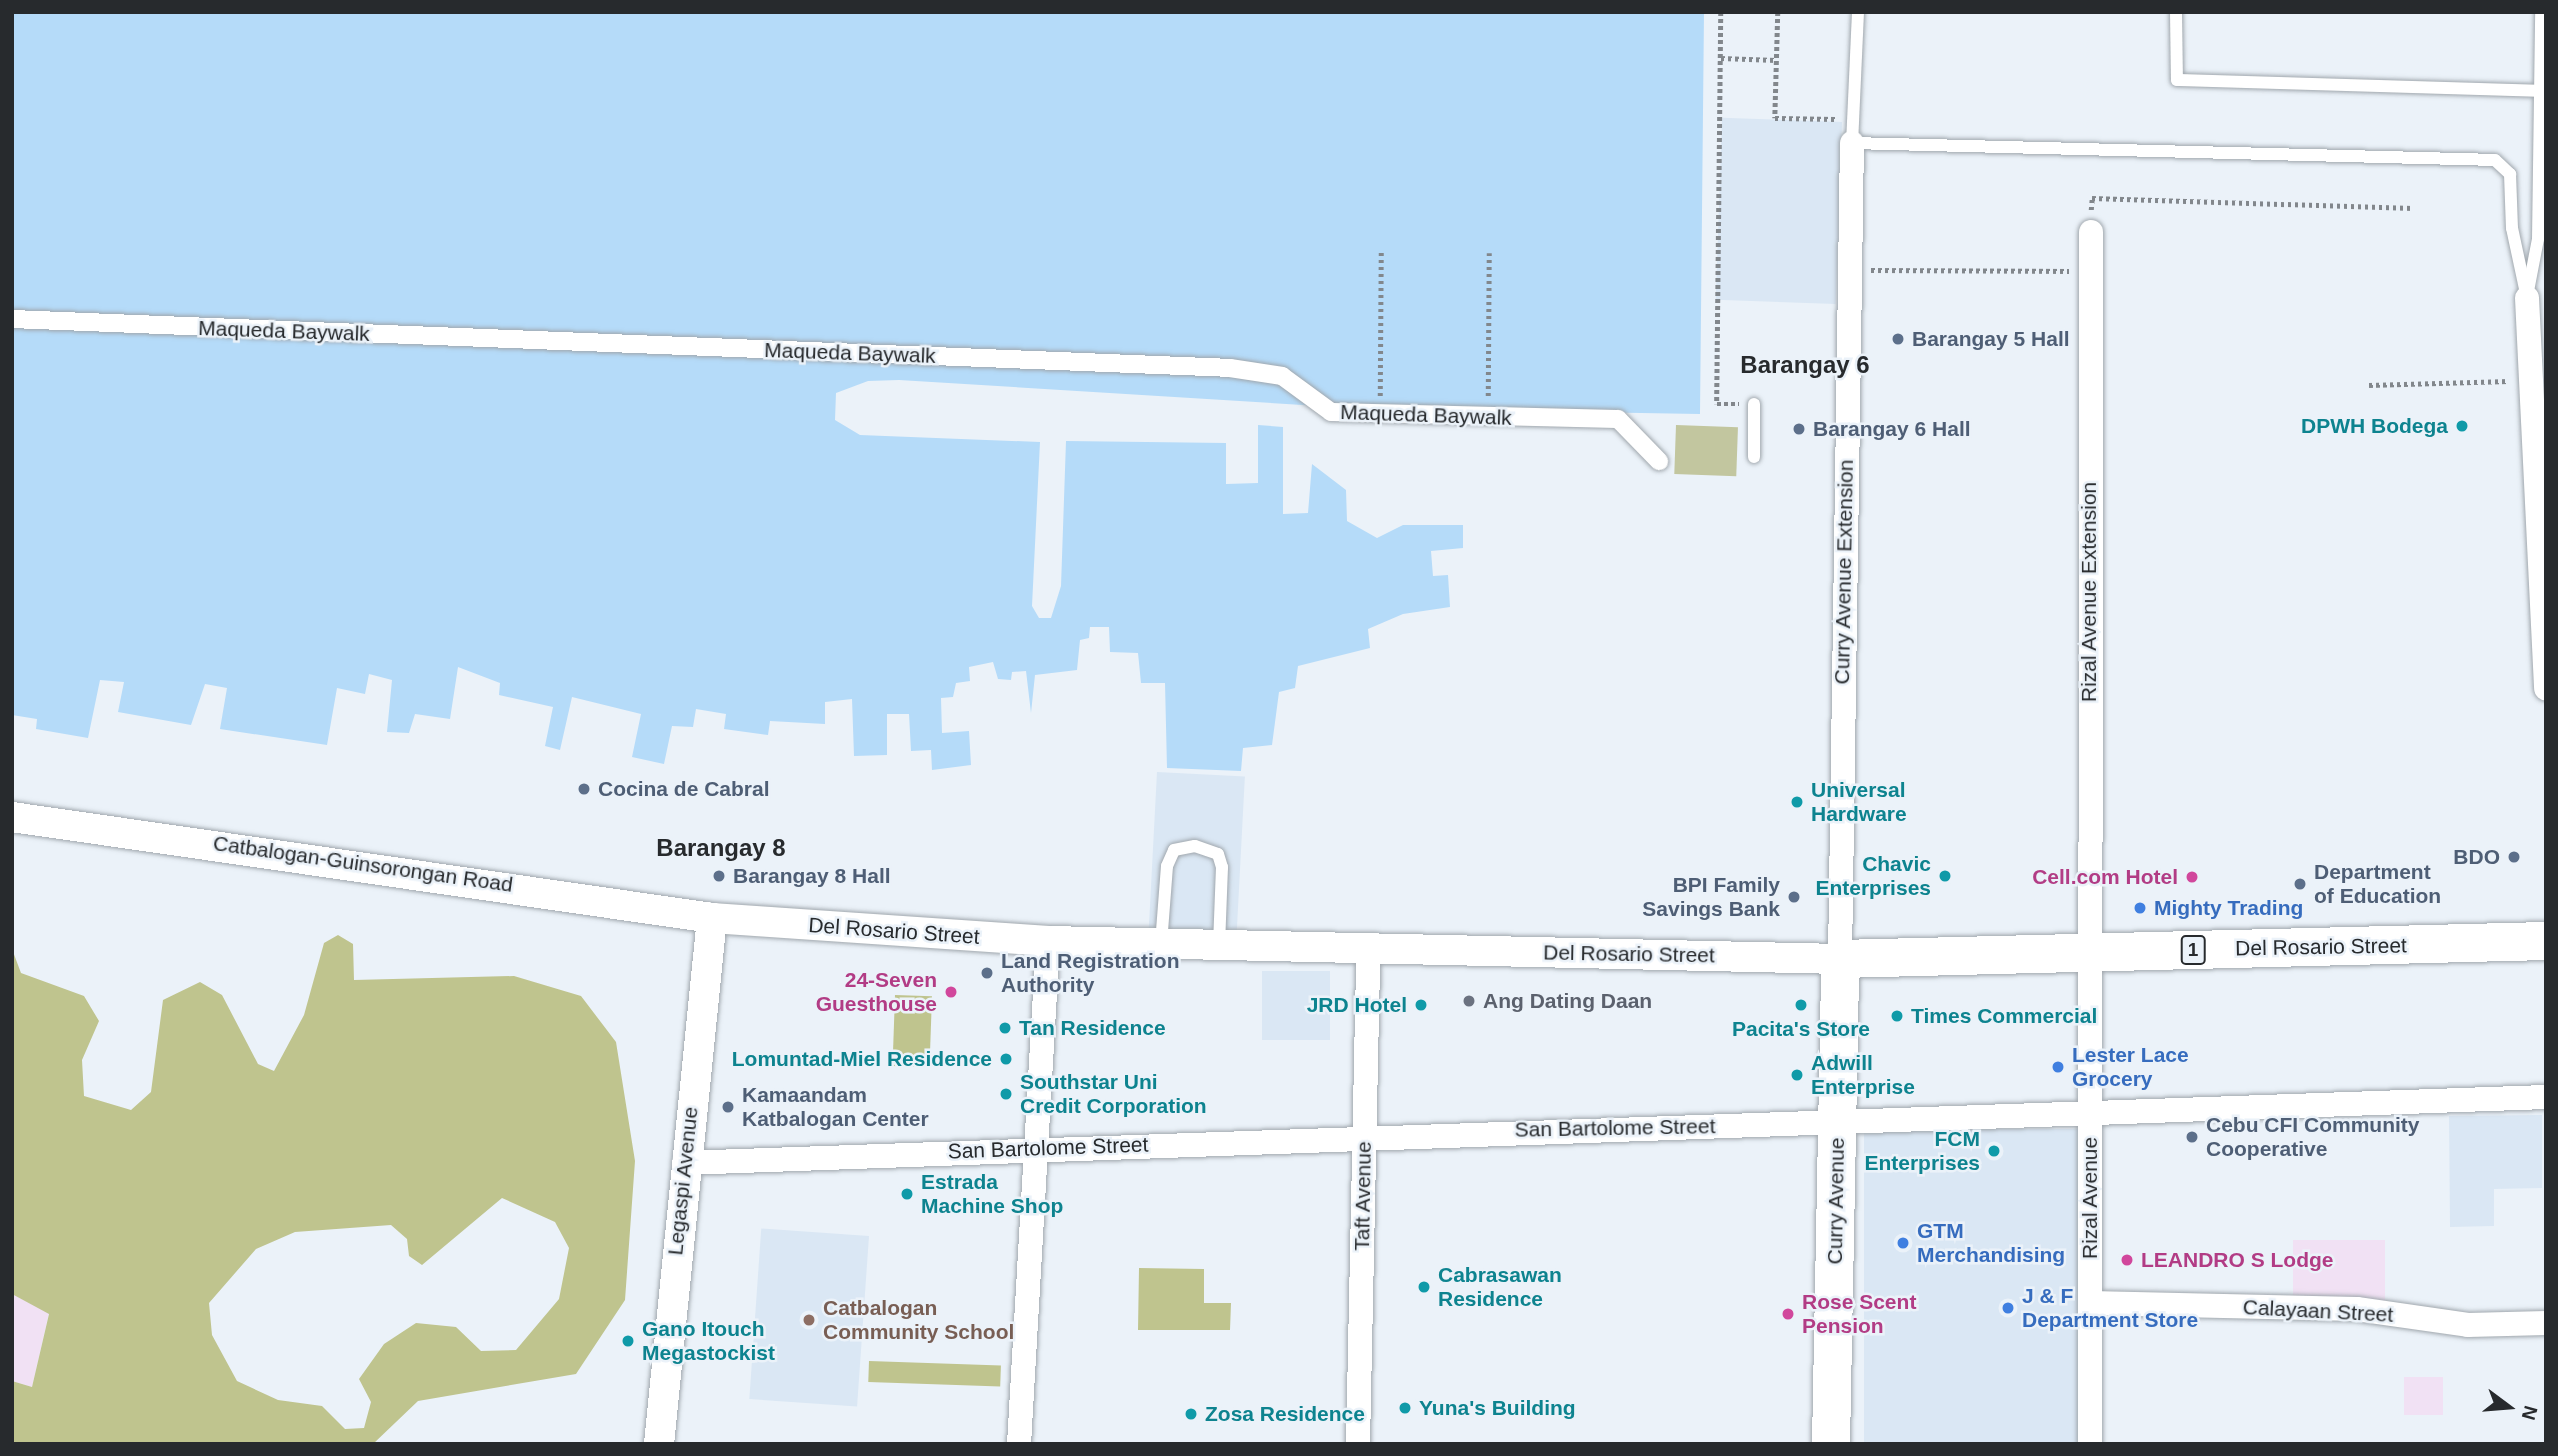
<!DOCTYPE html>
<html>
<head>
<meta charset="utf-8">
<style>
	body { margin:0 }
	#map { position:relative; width:2558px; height:1456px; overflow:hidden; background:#ebf2f9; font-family:Helvetica,sans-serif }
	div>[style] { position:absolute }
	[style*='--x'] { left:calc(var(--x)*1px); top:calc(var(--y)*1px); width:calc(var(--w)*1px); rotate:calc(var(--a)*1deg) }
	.built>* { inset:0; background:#dae7f4; transform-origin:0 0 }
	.industrial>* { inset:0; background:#f1e1f4; transform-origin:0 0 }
	.green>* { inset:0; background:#c2c69f; transform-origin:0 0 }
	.forest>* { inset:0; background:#bfc48e; transform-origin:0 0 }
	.water>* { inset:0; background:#b5dbf9 }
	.path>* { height:4.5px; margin-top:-2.25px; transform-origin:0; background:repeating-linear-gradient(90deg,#82878c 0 3.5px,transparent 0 7px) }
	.roads { filter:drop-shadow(0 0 2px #a0a7ad) drop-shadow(0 0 2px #a0a7ad) }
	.service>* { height:12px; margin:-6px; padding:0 6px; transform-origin:6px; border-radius:6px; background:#fff }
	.pedestrian>* { height:18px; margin:-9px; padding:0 9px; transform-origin:9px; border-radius:9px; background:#fff }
	.minor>* { height:24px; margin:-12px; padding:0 12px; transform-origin:12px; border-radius:12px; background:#fff }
	.tertiary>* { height:30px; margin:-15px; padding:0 15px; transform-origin:15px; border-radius:15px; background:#fff }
	.primary>* { height:38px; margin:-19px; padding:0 19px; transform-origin:19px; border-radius:19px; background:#fff }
	.dots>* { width:19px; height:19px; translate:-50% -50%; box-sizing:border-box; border:4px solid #ebf2f9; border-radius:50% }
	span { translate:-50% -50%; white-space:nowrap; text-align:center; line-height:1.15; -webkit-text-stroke:5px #ebf2f9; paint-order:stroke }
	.shield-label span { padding:2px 5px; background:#ebf2f9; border:2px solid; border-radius:5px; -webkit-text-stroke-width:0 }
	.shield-label { font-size:19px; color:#272a2d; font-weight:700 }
	.street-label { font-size:21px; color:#272a2d }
	.service-label { font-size:21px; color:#4e5e75; font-weight:700 }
	.left { translate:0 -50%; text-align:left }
	.right { translate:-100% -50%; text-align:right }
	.culture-label { font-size:21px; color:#0d838f; font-weight:700 }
	.hotel-label { font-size:21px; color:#b23c85; font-weight:700 }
	.shop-label { font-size:21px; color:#366cbe; font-weight:700 }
	.worship-label { font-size:21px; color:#5b616d; font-weight:700 }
	.education-label { font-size:21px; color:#785e54; font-weight:700 }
	.quarter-label { font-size:24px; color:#272a2d; font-weight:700 }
	.frame { position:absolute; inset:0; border:14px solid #272a2d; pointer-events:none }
	.north { position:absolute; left:2474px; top:1372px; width:70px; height:70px; -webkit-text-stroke:5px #ebf2f9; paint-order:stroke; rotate:106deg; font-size:19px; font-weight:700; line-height:28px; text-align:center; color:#272a2d }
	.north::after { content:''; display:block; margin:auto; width:24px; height:32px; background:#272a2d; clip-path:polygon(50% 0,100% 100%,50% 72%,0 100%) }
</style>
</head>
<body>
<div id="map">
	<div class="built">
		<i style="left:1842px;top:122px;width:182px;height:120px;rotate:92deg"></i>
		<i style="left:1157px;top:772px;width:88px;height:164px;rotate:3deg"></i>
		<i style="left:1262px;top:971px;width:68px;height:69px"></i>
		<i style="clip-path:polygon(2542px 1115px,2542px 1188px,2494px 1189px,2494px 1226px,2450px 1227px,2449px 1116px)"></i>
		<i style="left:2081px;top:1129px;width:315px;height:217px;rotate:90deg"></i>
		<i style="left:869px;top:1236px;width:171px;height:108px;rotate:94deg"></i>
	</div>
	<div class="industrial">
		<i style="left:2385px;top:1240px;width:62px;height:92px;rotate:90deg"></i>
		<i style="clip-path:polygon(12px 1294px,49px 1313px,32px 1387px,12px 1381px)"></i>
		<i style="left:2443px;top:1377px;width:38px;height:39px;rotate:90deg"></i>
	</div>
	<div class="green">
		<i style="left:1676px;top:425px;width:62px;height:49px;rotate:2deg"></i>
	</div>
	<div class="forest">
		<i style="clip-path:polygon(evenodd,338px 935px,353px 944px,354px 980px,514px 976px,581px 996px,616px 1042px,635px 1161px,625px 1300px,576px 1374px,418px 1401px,373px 1444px,12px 1444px,12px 1381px,32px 1387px,49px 1314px,12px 1294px,12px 949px,21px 973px,84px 996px,99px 1021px,82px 1060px,84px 1096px,131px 1110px,151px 1092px,163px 1000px,200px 982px,222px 995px,258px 1064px,274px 1071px,304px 1015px,324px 943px,338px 935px,502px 1198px,555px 1222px,569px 1248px,559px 1299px,516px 1350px,481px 1351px,456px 1327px,416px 1323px,384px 1344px,359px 1379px,371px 1402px,364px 1428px,345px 1429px,322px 1406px,278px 1400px,237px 1381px,212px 1335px,209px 1303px,256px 1249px,295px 1232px,391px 1225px,407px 1239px,409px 1256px,422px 1265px,502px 1198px)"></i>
		<i style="left:895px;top:995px;width:37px;height:71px;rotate:2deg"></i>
		<i style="clip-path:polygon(1139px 1268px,1204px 1269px,1204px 1303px,1231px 1303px,1230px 1330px,1138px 1330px)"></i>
		<i style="left:869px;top:1361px;width:132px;height:21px;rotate:2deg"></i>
	</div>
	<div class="water">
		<i style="clip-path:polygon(12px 12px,1704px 12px,1700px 414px,1351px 408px,899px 380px,868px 381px,836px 393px,835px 420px,860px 435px,1040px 442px,1032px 606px,1039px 618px,1051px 618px,1061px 586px,1066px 441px,1226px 443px,1226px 484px,1258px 483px,1258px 425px,1283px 427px,1283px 514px,1308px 513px,1312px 464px,1346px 490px,1347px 521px,1377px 538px,1403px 525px,1463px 525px,1463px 548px,1431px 551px,1433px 576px,1448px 575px,1450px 607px,1403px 614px,1368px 629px,1370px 648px,1298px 666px,1295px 688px,1279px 692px,1272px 745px,1243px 748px,1241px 771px,1167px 768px,1165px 683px,1141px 683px,1138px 653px,1110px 652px,1109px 627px,1090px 627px,1089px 638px,1080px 640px,1077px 670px,1035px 675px,1031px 713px,1026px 671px,1012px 672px,1011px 680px,998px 679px,993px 662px,969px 667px,970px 681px,956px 683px,953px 697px,941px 698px,942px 733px,969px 731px,971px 765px,932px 770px,931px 750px,911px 751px,909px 714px,887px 714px,887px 755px,854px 756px,852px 699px,825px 702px,825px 724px,770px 721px,768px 735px,724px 729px,726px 714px,696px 709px,693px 727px,672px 726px,664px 764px,632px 757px,641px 714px,572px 697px,560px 750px,545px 746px,553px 707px,499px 695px,500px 683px,458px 667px,450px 719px,415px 714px,409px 733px,387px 732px,392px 680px,369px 674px,365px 694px,337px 688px,327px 745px,220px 729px,227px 688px,205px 684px,191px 725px,118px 712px,124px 682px,100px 680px,88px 738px,36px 729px,37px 719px,12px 715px)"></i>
	</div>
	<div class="path">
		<i style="--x:1721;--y:12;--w:392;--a:90.6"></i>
		<i style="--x:1717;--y:404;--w:22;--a:0"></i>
		<i style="--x:1778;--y:12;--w:106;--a:91.6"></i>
		<i style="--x:1775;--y:118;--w:60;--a:1"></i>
		<i style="--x:1721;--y:58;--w:55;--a:2.1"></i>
		<i style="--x:2091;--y:210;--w:12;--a:-85"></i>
		<i style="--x:2092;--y:198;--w:321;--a:1.8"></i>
		<i style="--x:1871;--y:270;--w:198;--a:0.3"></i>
		<i style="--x:2369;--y:385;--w:140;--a:-1.6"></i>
		<i style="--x:1380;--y:396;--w:144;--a:-89.6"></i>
		<i style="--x:1488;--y:396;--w:143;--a:-89.6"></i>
	</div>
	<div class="roads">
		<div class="service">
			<i style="--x:1858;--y:12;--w:131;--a:92.6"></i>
			<i style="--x:1852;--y:143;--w:643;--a:1.51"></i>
			<i style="--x:2495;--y:160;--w:21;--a:43"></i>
			<i style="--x:2510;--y:174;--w:54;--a:87.9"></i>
			<i style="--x:2512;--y:228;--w:72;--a:77.9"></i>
			<i style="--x:2176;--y:12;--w:68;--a:89.2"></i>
			<i style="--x:2177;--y:80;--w:363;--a:1.7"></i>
			<i style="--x:2528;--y:291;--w:53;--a:-79.1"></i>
			<i style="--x:2538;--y:239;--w:227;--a:-89.2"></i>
			<i style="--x:1754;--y:457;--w:53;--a:-90"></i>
			<i style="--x:1161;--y:944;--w:78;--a:-85.6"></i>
			<i style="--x:1167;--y:866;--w:17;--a:-66"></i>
			<i style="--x:1174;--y:850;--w:21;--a:-11"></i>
			<i style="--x:1195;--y:846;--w:24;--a:19"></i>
			<i style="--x:1218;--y:854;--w:14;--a:73"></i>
			<i style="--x:1222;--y:867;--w:77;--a:92.2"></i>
		</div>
		<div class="pedestrian">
			<i style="--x:12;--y:319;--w:1219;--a:2.3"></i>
			<i style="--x:1230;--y:368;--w:53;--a:8.7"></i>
			<i style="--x:1282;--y:376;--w:61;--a:36.3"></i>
			<i style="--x:1331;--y:412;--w:287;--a:1.4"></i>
			<i style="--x:1618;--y:419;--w:59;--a:45.7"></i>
		</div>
		<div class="minor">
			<i style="--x:2527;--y:298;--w:391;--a:87.2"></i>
			<i style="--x:1840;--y:959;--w:816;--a:-89.16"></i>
			<i style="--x:684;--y:1163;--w:1863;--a:-2.03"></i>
			<i style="--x:2090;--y:1303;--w:267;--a:1.3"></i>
			<i style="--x:2357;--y:1309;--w:112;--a:8.2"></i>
			<i style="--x:2468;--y:1325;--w:78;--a:-1.5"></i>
			<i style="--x:1019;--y:1444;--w:504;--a:-86.7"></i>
			<i style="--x:1358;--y:1444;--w:496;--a:-88.8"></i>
			<i style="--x:2090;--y:1444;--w:1212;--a:-89.95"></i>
		</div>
		<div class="tertiary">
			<i style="--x:12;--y:817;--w:707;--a:8.21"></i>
			<i style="--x:712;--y:918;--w:337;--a:3.9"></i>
			<i style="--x:1048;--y:941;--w:792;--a:1.3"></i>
			<i style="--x:659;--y:1444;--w:529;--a:-84.25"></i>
		</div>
		<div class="primary">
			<i style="--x:1831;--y:1444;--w:485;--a:-88.9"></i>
			<i style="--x:1840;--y:959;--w:706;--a:-1.46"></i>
		</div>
	</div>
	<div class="dots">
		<i style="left:1898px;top:339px;background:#5c6f8a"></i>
		<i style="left:2462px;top:426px;background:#0f9aa8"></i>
		<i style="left:1799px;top:429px;background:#5c6f8a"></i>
		<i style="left:584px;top:789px;background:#5c6f8a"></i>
		<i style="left:1797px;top:802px;background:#0f9aa8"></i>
		<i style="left:2514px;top:857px;background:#5c6f8a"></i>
		<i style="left:719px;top:876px;background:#5c6f8a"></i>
		<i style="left:1945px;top:876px;background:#0f9aa8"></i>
		<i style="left:2192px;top:877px;background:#d1479c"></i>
		<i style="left:2300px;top:884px;background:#5c6f8a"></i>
		<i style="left:1794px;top:897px;background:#5c6f8a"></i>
		<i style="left:2140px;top:908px;background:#3f7fe0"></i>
		<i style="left:987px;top:973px;background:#5c6f8a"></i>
		<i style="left:951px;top:992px;background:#d1479c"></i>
		<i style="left:1469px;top:1001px;background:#6b7280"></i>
		<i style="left:1421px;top:1005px;background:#0f9aa8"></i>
		<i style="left:1801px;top:1005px;background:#0f9aa8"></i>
		<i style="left:1897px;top:1016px;background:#0f9aa8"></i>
		<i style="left:1005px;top:1028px;background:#0f9aa8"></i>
		<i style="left:1006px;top:1059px;background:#0f9aa8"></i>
		<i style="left:2058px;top:1067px;background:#3f7fe0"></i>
		<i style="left:1797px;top:1075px;background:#0f9aa8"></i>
		<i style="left:1006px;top:1094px;background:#0f9aa8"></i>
		<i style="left:728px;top:1107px;background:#5c6f8a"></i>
		<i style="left:2192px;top:1137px;background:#5c6f8a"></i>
		<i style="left:1994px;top:1151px;background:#0f9aa8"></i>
		<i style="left:907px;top:1194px;background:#0f9aa8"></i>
		<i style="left:1903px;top:1243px;background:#3f7fe0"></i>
		<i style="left:2127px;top:1260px;background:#d1479c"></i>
		<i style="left:1424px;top:1287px;background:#0f9aa8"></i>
		<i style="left:2008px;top:1308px;background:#3f7fe0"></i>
		<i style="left:1788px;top:1314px;background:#d1479c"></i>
		<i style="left:809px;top:1320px;background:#8d6e63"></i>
		<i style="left:628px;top:1341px;background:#0f9aa8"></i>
		<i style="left:1405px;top:1408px;background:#0f9aa8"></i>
		<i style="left:1191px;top:1414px;background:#0f9aa8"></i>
	</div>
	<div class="shield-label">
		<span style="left:2193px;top:950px">1</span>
	</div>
	<div class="street-label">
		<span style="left:284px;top:331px;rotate:2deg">Maqueda Baywalk</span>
		<span style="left:850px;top:353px;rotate:2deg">Maqueda Baywalk</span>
		<span style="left:1426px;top:415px;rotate:2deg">Maqueda Baywalk</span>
		<span style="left:1844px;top:572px;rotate:-89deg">Curry Avenue Extension</span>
		<span style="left:2089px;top:592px;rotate:-90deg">Rizal Avenue Extension</span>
		<span style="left:363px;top:864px;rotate:8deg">Catbalogan-Guinsorongan Road</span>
		<span style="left:894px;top:931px;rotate:4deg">Del Rosario Street</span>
		<span style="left:2321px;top:947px;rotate:-1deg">Del Rosario Street</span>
		<span style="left:1629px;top:954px;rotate:1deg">Del Rosario Street</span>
		<span style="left:1615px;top:1128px;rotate:-1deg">San Bartolome Street</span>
		<span style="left:1048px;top:1148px;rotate:-2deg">San Bartolome Street</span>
		<span style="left:683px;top:1181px;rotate:-84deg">Legaspi Avenue</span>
		<span style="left:1363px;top:1196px;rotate:-89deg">Taft Avenue</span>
		<span style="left:2090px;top:1198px;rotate:-90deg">Rizal Avenue</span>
		<span style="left:1836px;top:1201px;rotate:-89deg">Curry Avenue</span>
		<span style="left:2318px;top:1311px;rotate:3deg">Calayaan Street</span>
	</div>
	<div class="service-label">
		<span class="left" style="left:1912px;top:339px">Barangay 5 Hall</span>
		<span class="left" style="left:1813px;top:429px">Barangay 6 Hall</span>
		<span class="left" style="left:598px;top:789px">Cocina de Cabral</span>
		<span class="right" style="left:2500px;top:857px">BDO</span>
		<span class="left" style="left:2314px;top:884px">Department<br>of Education</span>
		<span class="left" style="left:733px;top:876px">Barangay 8 Hall</span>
		<span class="right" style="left:1780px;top:897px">BPI Family<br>Savings Bank</span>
		<span class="left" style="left:1001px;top:973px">Land Registration<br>Authority</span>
		<span class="left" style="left:742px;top:1107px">Kamaandam<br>Katbalogan Center</span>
		<span class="left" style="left:2206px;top:1137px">Cebu CFI Community<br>Cooperative</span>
	</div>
	<div class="culture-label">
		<span class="right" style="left:2448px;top:426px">DPWH Bodega</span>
		<span class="left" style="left:1811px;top:802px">Universal<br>Hardware</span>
		<span class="right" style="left:1931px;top:876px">Chavic<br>Enterprises</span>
		<span class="right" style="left:1407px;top:1005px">JRD Hotel</span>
		<span class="left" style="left:1911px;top:1016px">Times Commercial</span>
		<span class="left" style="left:1019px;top:1028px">Tan Residence</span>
		<span style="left:1801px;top:1029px">Pacita's Store</span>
		<span class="right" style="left:992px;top:1059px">Lomuntad-Miel Residence</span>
		<span class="left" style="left:1811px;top:1075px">Adwill<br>Enterprise</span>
		<span class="left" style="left:1020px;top:1094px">Southstar Uni<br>Credit Corporation</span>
		<span class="right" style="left:1980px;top:1151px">FCM<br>Enterprises</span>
		<span class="left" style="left:921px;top:1194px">Estrada<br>Machine Shop</span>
		<span class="left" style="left:1438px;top:1287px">Cabrasawan<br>Residence</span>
		<span class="left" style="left:642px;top:1341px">Gano Itouch<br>Megastockist</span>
		<span class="left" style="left:1419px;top:1408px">Yuna's Building</span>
		<span class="left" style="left:1205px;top:1414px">Zosa Residence</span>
	</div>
	<div class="hotel-label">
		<span class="right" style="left:2178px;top:877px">Cell.com Hotel</span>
		<span class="right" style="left:937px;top:992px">24-Seven<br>Guesthouse</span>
		<span class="left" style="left:2141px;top:1260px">LEANDRO S Lodge</span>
		<span class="left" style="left:1802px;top:1314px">Rose Scent<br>Pension</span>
	</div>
	<div class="shop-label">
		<span class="left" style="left:2154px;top:908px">Mighty Trading</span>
		<span class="left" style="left:2072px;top:1067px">Lester Lace<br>Grocery</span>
		<span class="left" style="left:1917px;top:1243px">GTM<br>Merchandising</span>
		<span class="left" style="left:2022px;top:1308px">J &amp; F<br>Department Store</span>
	</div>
	<div class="worship-label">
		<span class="left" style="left:1483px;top:1001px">Ang Dating Daan</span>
	</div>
	<div class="education-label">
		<span class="left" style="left:823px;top:1320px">Catbalogan<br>Community School</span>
	</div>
	<div class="quarter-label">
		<span style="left:1805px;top:365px">Barangay 6</span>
		<span style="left:721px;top:848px">Barangay 8</span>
	</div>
	<div class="frame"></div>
	<div class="north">N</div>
</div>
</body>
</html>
